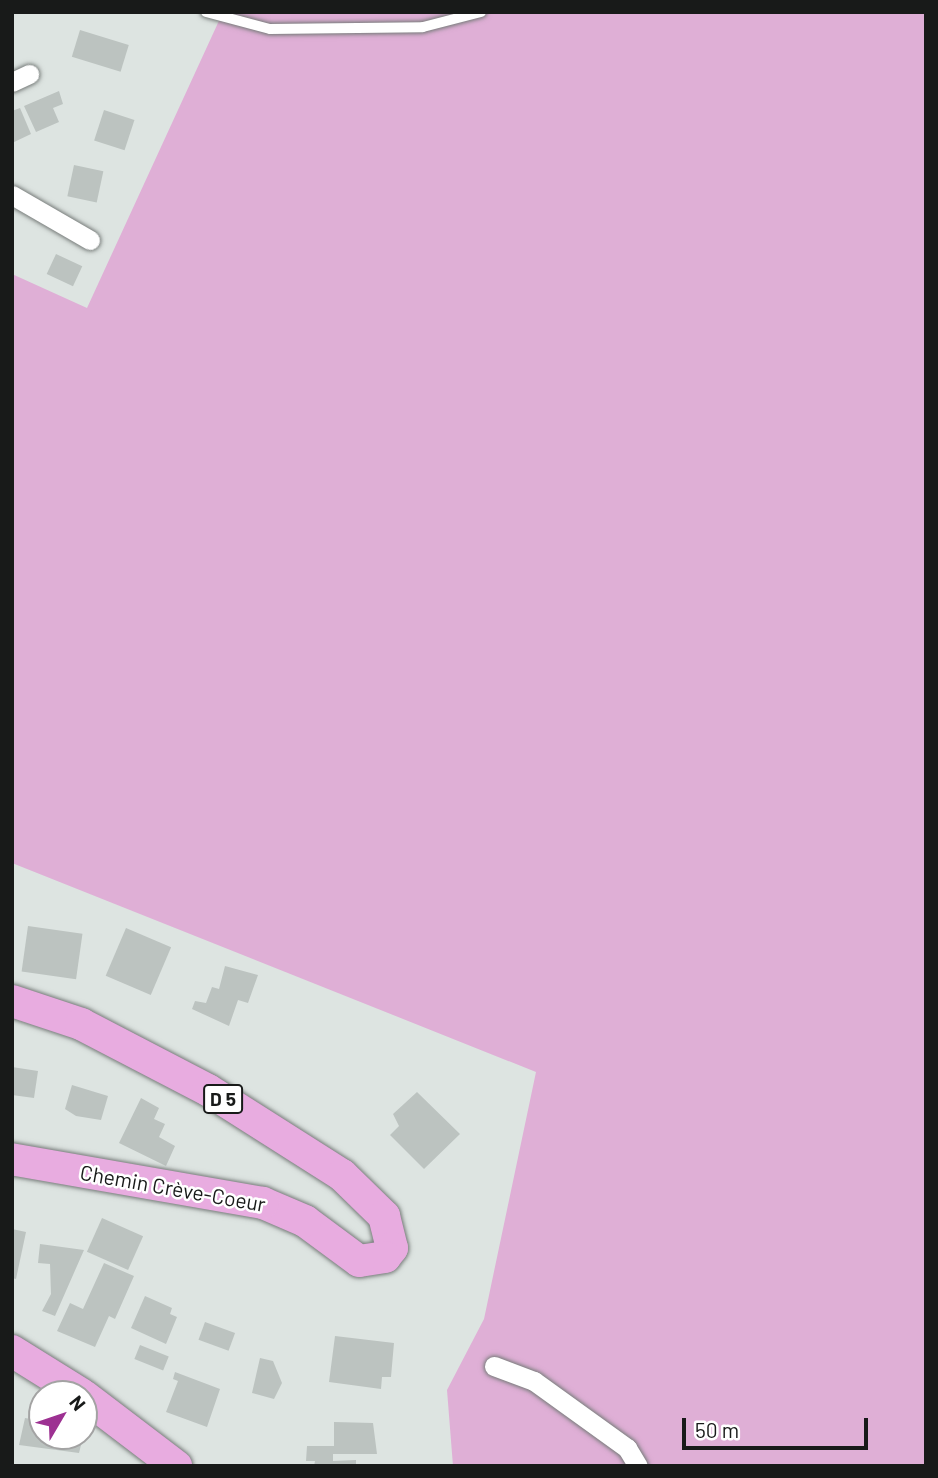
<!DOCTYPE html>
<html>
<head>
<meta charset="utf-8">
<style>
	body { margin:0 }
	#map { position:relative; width:938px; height:1478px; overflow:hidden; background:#dde4e1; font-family:Barlow,sans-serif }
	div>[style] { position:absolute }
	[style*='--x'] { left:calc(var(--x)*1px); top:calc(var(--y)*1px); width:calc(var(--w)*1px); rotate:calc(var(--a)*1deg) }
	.green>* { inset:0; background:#dfafd6 }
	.building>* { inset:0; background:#bcc3c0; transform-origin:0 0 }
	.roads { filter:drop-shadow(0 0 2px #777c7a) drop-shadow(0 0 2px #777c7a) }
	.lane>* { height:10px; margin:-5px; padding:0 5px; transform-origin:5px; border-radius:5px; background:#fff }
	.street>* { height:19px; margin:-9.5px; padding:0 9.5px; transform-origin:9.5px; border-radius:9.5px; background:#fff }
	.primary>* { height:32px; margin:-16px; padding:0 16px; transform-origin:16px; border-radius:16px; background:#e8ace0 }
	span { translate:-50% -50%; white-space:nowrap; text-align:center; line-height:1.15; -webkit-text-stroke:5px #fff; paint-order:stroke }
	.shield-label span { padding:2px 5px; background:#fff; border:2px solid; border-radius:5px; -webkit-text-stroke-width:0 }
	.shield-label { font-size:19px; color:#181a19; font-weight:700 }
	.street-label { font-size:21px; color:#181a19 }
	.frame { position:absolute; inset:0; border:14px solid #181a19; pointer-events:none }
	.north { position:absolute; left:28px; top:1380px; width:70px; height:70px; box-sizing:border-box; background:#fff; border:2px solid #a3a3a3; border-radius:50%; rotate:51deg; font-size:19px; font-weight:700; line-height:28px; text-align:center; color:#181a19 }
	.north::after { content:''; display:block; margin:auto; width:24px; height:32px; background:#9d3192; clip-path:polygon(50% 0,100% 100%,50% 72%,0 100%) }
	.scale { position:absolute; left:682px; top:1418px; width:186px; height:32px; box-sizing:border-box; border:4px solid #181a19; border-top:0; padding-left:9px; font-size:21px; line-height:24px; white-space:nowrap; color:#181a19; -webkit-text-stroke:5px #fff; paint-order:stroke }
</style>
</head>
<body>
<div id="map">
	<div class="green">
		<i style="clip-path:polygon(223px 12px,926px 12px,926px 1466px,453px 1466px,447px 1390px,484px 1319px,536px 1072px,12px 863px,12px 274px,87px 308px)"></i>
	</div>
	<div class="building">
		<i style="left:80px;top:30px;width:51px;height:28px;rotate:17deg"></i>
		<i style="clip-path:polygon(59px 91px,63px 104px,53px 108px,59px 122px,36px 132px,24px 106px)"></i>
		<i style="clip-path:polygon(20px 108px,31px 134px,12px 143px,12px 111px)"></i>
		<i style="left:104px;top:110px;width:32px;height:32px;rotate:18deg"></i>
		<i style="left:74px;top:165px;width:30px;height:32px;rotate:12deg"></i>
		<i style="left:56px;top:254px;width:29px;height:22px;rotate:25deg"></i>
		<i style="left:28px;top:926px;width:55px;height:46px;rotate:8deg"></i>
		<i style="left:126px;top:928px;width:49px;height:52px;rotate:23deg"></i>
		<i style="clip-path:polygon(225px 966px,258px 975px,248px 1003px,238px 1000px,229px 1026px,192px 1009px,195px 1001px,206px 1003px,212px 987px,219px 989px)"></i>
		<i style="clip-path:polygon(12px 1067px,38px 1071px,34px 1098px,12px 1095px)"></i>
		<i style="clip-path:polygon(72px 1085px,108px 1096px,101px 1120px,76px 1116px,65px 1109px)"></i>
		<i style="clip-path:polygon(417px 1092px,460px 1134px,424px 1169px,390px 1135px,399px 1126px,393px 1114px)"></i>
		<i style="clip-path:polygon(141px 1098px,159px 1108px,154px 1119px,165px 1124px,159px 1137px,175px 1146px,166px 1166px,119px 1143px)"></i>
		<i style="left:102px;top:1218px;width:45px;height:37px;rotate:24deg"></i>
		<i style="clip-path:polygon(12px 1229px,26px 1232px,16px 1279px,12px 1278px)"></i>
		<i style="clip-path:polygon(40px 1244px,84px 1250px,55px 1316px,42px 1311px,51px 1294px,50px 1264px,38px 1263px)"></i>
		<i style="clip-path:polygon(104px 1263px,134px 1276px,115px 1319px,109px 1316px,95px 1347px,57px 1331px,70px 1303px,83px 1309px)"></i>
		<i style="clip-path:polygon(145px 1296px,172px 1308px,170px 1314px,177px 1317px,166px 1344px,131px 1328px)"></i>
		<i style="left:205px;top:1322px;width:32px;height:19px;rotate:20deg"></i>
		<i style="clip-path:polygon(335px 1336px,394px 1343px,391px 1377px,382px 1377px,381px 1389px,329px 1382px)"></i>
		<i style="left:140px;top:1345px;width:31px;height:15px;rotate:22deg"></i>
		<i style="clip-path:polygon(260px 1358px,273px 1361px,282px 1383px,274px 1399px,252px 1393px)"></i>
		<i style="clip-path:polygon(175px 1372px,220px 1389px,207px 1427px,166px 1412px,178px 1381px,173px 1379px)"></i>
		<i style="clip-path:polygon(38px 1414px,42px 1416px,42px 1436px,71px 1436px,82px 1441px,79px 1453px,19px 1445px,25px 1418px,37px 1420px)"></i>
		<i style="clip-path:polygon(334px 1422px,373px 1423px,377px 1454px,333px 1454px,333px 1461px,356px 1460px,356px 1466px,314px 1466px,315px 1461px,306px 1461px,307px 1446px,334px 1446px)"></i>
	</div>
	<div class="roads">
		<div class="lane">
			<i style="--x:206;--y:12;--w:66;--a:14.9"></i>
			<i style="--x:270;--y:29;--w:153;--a:-0.7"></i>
			<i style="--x:423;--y:27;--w:60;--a:-14.5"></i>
		</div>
		<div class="street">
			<i style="--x:12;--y:82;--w:19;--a:-25"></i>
			<i style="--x:12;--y:195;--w:90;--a:30"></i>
			<i style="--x:494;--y:1366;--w:43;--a:20.6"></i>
			<i style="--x:534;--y:1381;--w:115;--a:35.8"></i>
			<i style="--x:627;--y:1448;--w:21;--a:59"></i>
		</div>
		<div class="primary">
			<i style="--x:12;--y:1001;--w:73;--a:18.4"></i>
			<i style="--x:81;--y:1024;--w:143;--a:27.5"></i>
			<i style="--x:208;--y:1090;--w:159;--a:32.4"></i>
			<i style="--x:342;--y:1175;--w:59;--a:44.3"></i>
			<i style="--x:384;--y:1216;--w:33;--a:76"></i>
			<i style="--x:392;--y:1248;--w:11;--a:128"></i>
			<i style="--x:385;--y:1257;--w:26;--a:171"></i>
			<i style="--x:359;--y:1261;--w:67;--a:-143.5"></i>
			<i style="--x:305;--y:1221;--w:46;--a:-156.8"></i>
			<i style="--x:263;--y:1203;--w:255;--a:-170.1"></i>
			<i style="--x:12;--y:1351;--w:81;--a:31.9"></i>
			<i style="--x:84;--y:1396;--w:116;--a:37.3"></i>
		</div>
	</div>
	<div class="shield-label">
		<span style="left:223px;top:1099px">D 5</span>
	</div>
	<div class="street-label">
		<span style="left:173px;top:1188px;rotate:10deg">Chemin Crève-Coeur</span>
	</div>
	<div class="frame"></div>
	<div class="north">N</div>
	<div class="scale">50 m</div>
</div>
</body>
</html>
